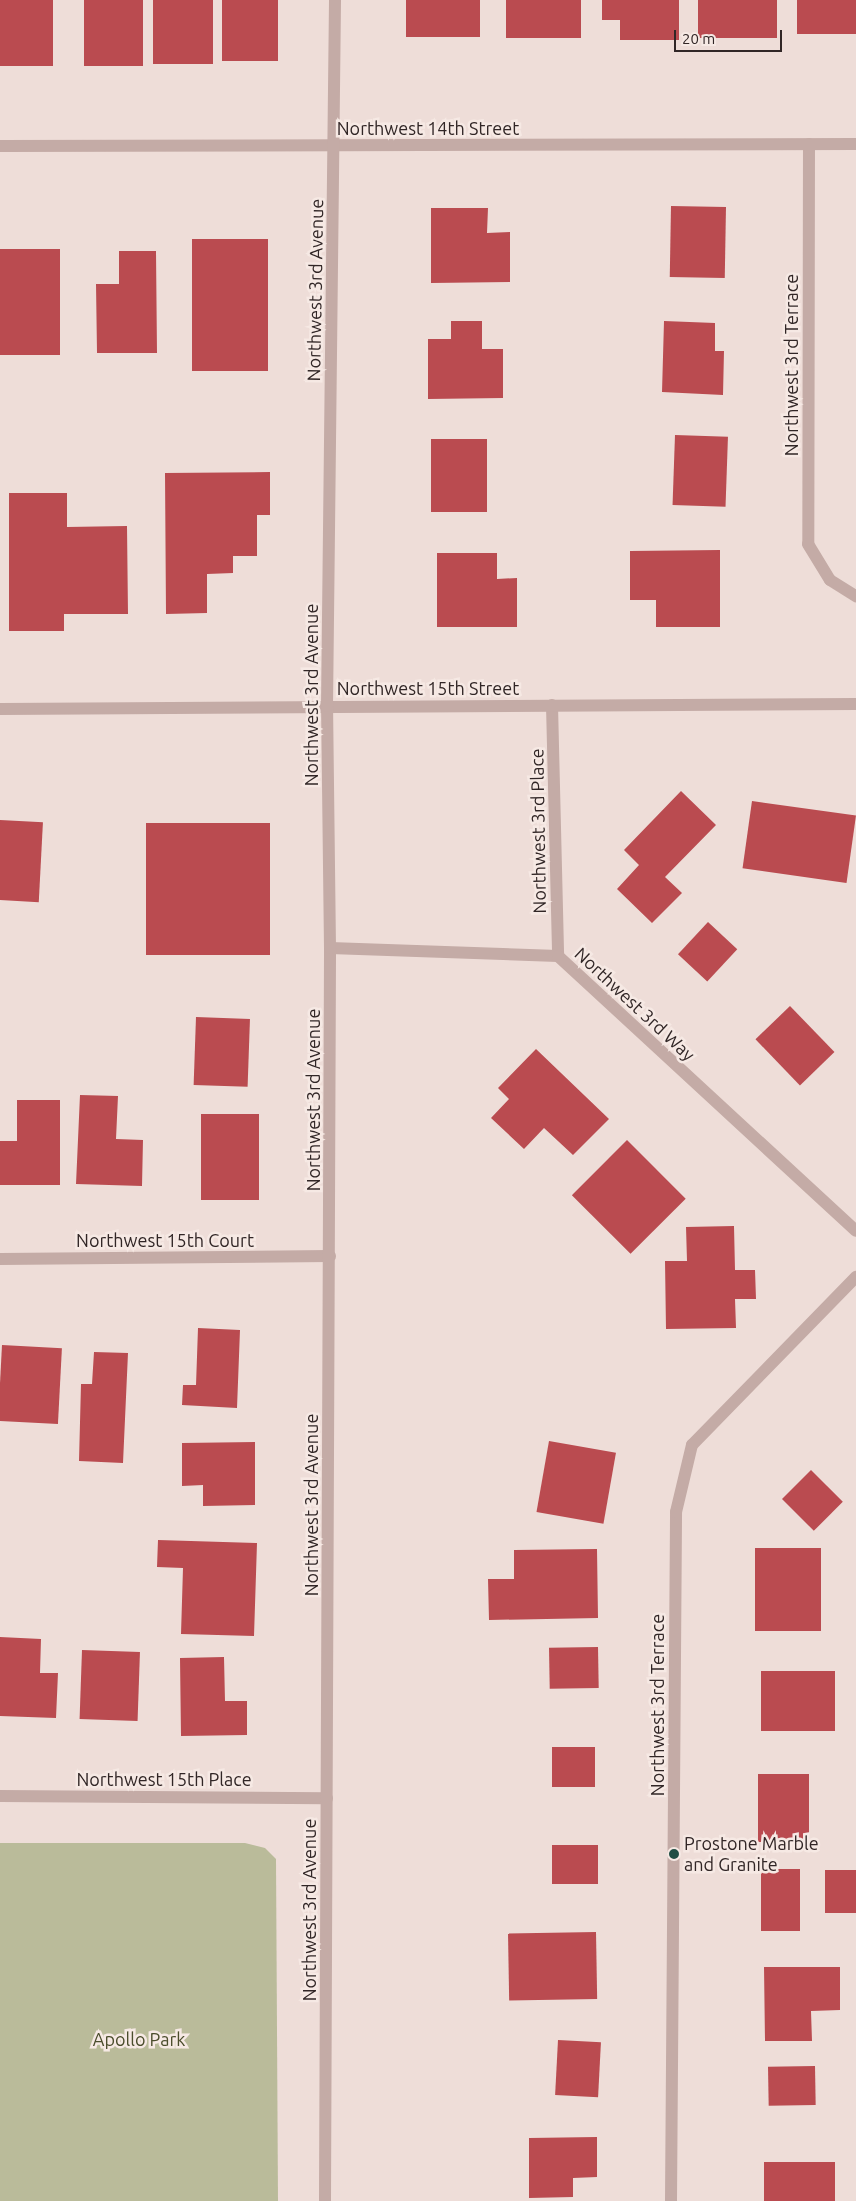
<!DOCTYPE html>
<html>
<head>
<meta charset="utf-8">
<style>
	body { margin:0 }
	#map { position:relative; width:856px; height:2201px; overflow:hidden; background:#eeddd8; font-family:Ubuntu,sans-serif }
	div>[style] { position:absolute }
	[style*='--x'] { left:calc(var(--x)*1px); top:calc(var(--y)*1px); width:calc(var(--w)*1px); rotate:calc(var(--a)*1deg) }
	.green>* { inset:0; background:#babb9a }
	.building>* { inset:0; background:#ba4b50; transform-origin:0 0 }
	.minor>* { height:12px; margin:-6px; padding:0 6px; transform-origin:6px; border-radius:6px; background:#c4aba6 }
	.dots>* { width:14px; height:14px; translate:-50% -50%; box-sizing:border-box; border:2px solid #f6e9e4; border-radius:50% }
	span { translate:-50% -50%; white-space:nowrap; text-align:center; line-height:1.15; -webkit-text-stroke:5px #f6e9e4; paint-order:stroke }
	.street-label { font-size:18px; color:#312626 }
	.poi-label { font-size:18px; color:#312626 }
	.left { translate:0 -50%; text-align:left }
	.park-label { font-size:18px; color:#4b4d2c }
	.scale { position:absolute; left:674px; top:30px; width:108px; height:22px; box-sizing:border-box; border:2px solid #312626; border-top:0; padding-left:6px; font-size:15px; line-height:18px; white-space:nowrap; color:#312626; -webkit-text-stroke:4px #f6e9e4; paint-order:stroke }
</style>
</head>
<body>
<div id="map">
	<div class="green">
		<i style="clip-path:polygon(0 1843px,245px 1843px,265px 1848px,276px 1859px,278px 2201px,0 2201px)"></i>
	</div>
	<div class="building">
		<i style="left:0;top:0;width:53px;height:66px"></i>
		<i style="left:84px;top:0;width:59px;height:66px"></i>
		<i style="left:153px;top:0;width:60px;height:64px"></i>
		<i style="left:222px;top:0;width:56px;height:61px"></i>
		<i style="left:406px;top:0;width:74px;height:37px"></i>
		<i style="left:506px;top:0;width:75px;height:38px"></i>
		<i style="clip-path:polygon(602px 0,679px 0,679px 40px,620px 40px,620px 20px,602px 20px)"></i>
		<i style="left:698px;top:0;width:79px;height:38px"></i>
		<i style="left:797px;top:0;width:59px;height:34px"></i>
		<i style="left:671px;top:206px;width:55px;height:71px;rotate:1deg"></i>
		<i style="clip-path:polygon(431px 208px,488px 208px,487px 233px,510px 232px,510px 282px,431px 283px)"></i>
		<i style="left:192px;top:239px;width:76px;height:132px"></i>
		<i style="left:0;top:249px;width:60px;height:106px"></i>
		<i style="clip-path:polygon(119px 251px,156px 251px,157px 353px,97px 353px,96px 284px,119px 284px)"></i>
		<i style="clip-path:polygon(451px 321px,482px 321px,482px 349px,503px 349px,503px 398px,428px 399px,428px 339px,451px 339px)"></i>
		<i style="clip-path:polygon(664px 321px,715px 323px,715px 351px,724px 351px,723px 395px,662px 392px)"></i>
		<i style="left:675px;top:435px;width:53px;height:70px;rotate:2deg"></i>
		<i style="left:431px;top:439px;width:56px;height:73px"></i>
		<i style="clip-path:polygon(270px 472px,270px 515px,257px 515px,257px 556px,233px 556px,233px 573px,207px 574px,207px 613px,166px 614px,165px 473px)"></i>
		<i style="clip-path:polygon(9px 493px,67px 493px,67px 527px,127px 526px,128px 614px,64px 614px,64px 631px,9px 631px)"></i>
		<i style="clip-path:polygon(720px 550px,720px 627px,656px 627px,656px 600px,630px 600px,630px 551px)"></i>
		<i style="clip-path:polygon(437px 553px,497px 553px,497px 579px,517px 578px,517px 627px,437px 627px)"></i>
		<i style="clip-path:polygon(681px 791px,716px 825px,665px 877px,682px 893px,652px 923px,617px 889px,639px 865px,624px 850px)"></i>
		<i style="left:752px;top:801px;width:105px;height:68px;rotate:8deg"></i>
		<i style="left:0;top:820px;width:43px;height:80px;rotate:3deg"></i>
		<i style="left:146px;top:823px;width:124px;height:132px"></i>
		<i style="left:708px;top:922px;width:40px;height:44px;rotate:43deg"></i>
		<i style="left:790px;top:1006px;width:64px;height:48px;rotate:46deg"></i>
		<i style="left:196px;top:1017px;width:54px;height:68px;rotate:2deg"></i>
		<i style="clip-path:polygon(536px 1049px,609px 1119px,573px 1155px,544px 1128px,524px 1149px,491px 1118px,509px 1099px,498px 1088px)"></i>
		<i style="clip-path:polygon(80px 1095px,118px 1096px,116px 1139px,143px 1140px,142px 1186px,76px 1184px)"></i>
		<i style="clip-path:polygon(17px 1100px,60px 1100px,60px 1185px,0 1185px,0 1141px,17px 1141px)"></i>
		<i style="left:201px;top:1114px;width:58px;height:86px"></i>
		<i style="left:627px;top:1140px;width:83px;height:78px;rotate:45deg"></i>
		<i style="clip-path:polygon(734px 1226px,735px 1270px,755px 1270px,756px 1299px,735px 1299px,736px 1328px,666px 1329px,665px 1261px,687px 1261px,686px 1227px)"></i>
		<i style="clip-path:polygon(198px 1328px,240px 1330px,237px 1408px,182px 1405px,183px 1385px,196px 1385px)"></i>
		<i style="left:2px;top:1345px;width:60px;height:76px;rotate:3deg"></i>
		<i style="clip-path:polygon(94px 1352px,128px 1353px,123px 1463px,79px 1461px,81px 1384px,92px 1384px)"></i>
		<i style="left:549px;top:1441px;width:68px;height:72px;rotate:10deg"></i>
		<i style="clip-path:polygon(255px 1442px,255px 1505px,203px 1506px,203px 1485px,182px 1486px,182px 1443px)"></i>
		<i style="left:811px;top:1470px;width:45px;height:41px;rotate:45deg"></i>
		<i style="clip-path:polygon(158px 1540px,257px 1543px,254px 1636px,181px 1634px,183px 1568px,157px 1567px)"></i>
		<i style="left:755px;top:1548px;width:66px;height:83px"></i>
		<i style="clip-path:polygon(597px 1549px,598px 1618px,489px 1620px,488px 1579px,514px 1579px,514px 1550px)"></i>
		<i style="clip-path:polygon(0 1637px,41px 1639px,40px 1673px,58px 1673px,56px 1718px,0 1716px)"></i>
		<i style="left:598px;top:1647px;width:41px;height:49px;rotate:89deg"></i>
		<i style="left:82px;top:1650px;width:58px;height:69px;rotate:2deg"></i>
		<i style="clip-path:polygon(224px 1657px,225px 1701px,247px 1701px,247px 1735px,181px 1736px,180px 1658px)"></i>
		<i style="left:835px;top:1671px;width:60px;height:74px;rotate:90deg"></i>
		<i style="left:552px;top:1747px;width:43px;height:40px"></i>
		<i style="left:758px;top:1774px;width:51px;height:68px"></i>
		<i style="left:598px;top:1845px;width:39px;height:46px;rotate:90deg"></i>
		<i style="left:761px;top:1869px;width:39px;height:62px"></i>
		<i style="left:825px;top:1870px;width:31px;height:43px"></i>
		<i style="left:596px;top:1932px;width:67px;height:88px;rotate:89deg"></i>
		<i style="clip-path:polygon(764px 1967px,840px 1967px,840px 2010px,811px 2011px,812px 2041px,765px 2041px)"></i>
		<i style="left:558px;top:2040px;width:43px;height:55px;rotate:3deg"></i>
		<i style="left:815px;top:2066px;width:39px;height:47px;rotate:89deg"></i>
		<i style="clip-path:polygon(597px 2137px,597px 2177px,573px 2178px,573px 2197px,529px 2198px,529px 2138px)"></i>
		<i style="left:835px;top:2162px;width:39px;height:71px;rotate:90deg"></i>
	</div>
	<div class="minor">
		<i style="--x:809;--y:144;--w:400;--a:90.1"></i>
		<i style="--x:808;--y:544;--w:42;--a:58.6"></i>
		<i style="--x:830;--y:580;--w:31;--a:32"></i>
		<i style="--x:0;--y:146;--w:856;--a:-0.13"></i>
		<i style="--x:552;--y:705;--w:251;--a:88.6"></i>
		<i style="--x:0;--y:709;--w:856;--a:-0.33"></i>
		<i style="--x:330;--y:948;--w:228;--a:2"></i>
		<i style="--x:558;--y:956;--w:405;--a:42.7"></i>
		<i style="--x:0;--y:1259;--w:330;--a:-0.5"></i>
		<i style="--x:0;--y:1796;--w:327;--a:0.4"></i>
		<i style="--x:325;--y:2201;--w:1253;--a:-89.77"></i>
		<i style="--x:330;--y:948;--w:242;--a:-90.7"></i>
		<i style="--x:327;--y:706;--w:706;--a:-89.35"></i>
		<i style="--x:671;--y:2201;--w:689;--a:-89.58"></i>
		<i style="--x:676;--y:1512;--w:69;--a:-76.6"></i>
		<i style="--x:692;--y:1445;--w:235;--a:-45.7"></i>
	</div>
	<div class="dots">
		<i style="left:674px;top:1854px;background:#204e44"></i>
	</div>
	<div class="street-label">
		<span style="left:428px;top:128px">Northwest 14th Street</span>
		<span style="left:315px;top:290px;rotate:-89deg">Northwest 3rd Avenue</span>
		<span style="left:791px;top:365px;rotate:-90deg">Northwest 3rd Terrace</span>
		<span style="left:428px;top:688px">Northwest 15th Street</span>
		<span style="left:311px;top:695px;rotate:-90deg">Northwest 3rd Avenue</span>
		<span style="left:538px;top:831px;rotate:-91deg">Northwest 3rd Place</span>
		<span style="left:635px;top:1004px;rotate:43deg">Northwest 3rd Way</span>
		<span style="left:313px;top:1100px;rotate:-90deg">Northwest 3rd Avenue</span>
		<span style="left:165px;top:1240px">Northwest 15th Court</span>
		<span style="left:311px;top:1505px;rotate:-90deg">Northwest 3rd Avenue</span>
		<span style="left:657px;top:1705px;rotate:-90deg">Northwest 3rd Terrace</span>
		<span style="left:164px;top:1779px">Northwest 15th Place</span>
		<span style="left:309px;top:1910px;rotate:-90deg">Northwest 3rd Avenue</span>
	</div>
	<div class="poi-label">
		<span class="left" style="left:684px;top:1854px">Prostone Marble<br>and Granite</span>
	</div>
	<div class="park-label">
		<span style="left:139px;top:2039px">Apollo Park</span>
	</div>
	<div class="scale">20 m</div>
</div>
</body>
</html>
